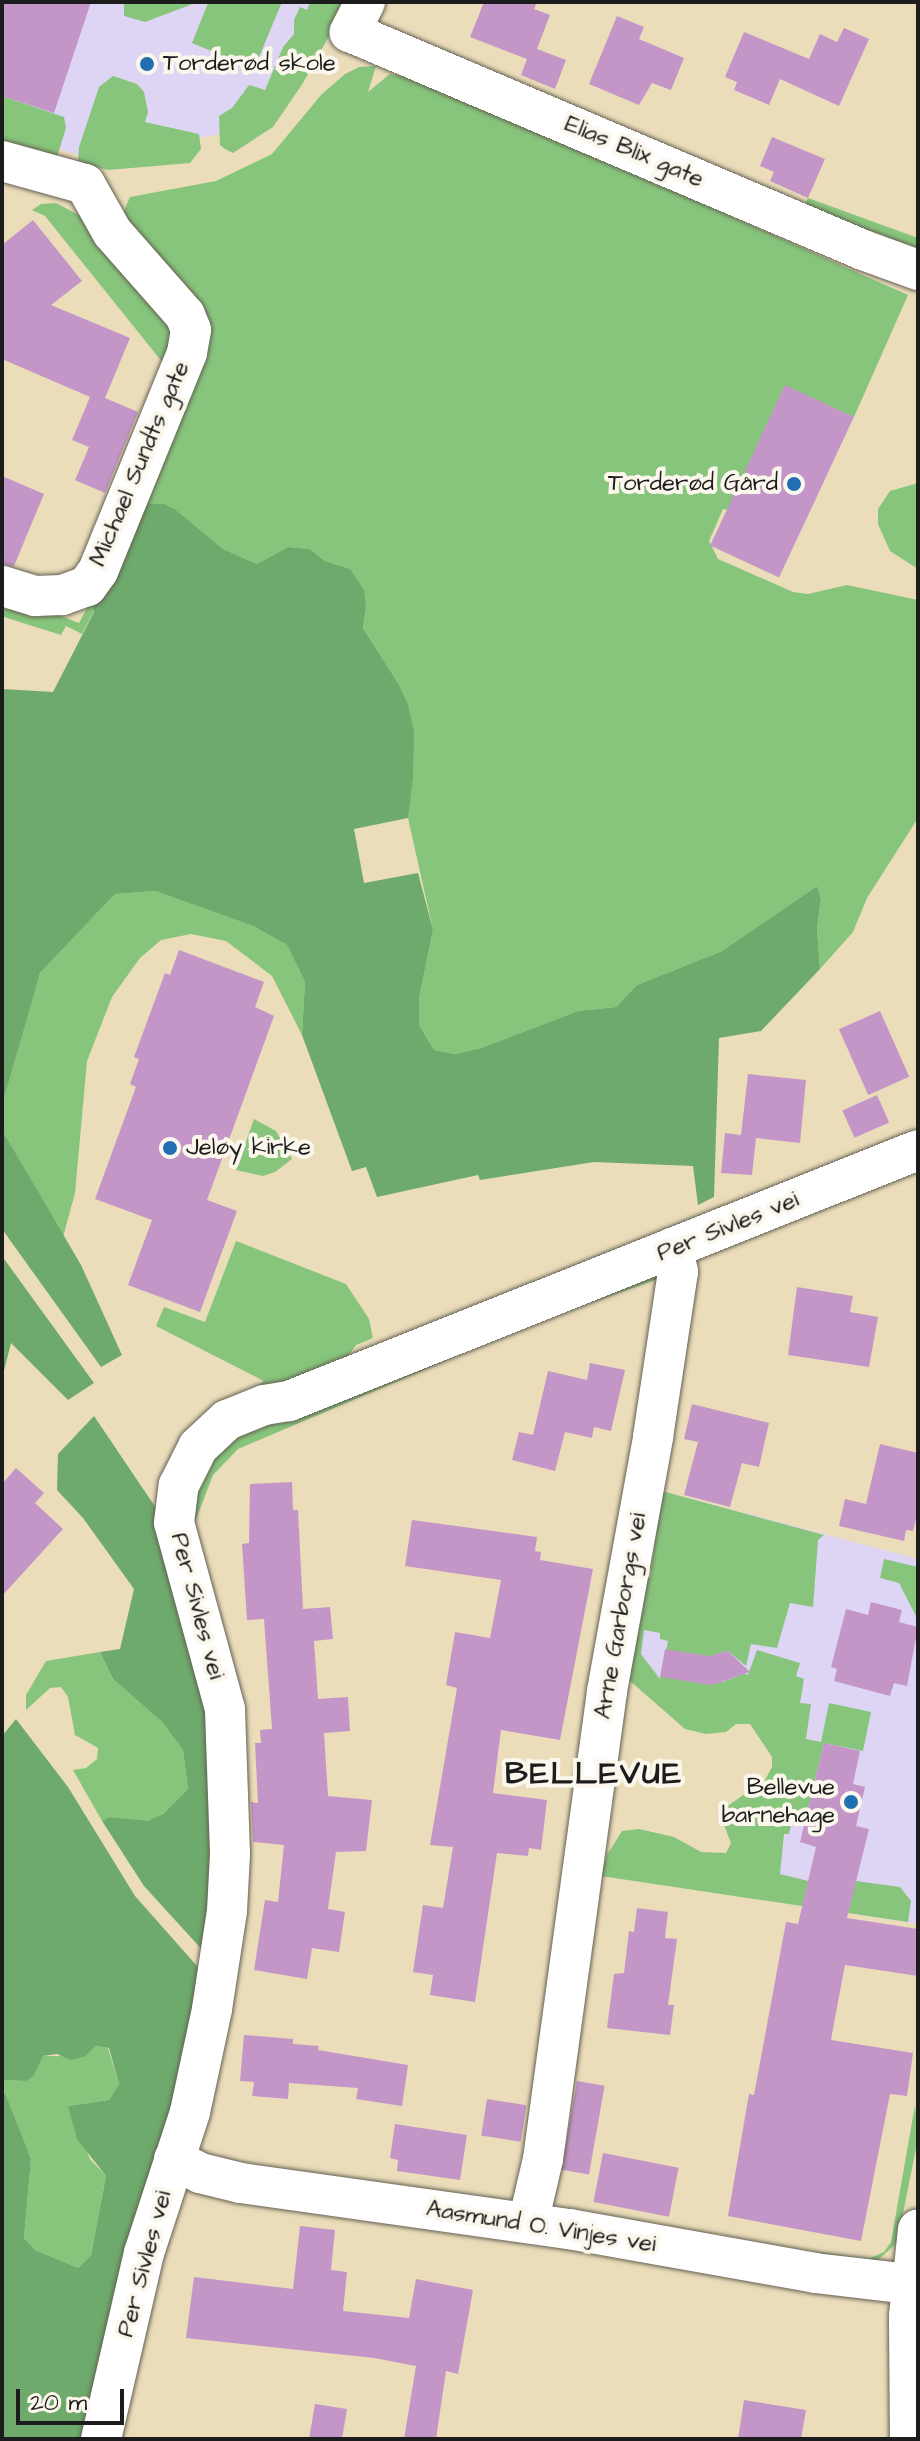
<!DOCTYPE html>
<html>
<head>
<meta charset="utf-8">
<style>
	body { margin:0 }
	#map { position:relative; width:920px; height:2441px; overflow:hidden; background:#ebddba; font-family:"Architects Daughter",sans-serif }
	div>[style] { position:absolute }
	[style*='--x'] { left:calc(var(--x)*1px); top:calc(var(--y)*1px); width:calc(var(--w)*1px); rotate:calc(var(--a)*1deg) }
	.built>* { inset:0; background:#ded5f5 }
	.green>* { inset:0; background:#87c57c }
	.forest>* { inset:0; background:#6daa6c }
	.building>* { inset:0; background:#c496c8; transform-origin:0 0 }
	.roads { filter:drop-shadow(0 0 2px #646053) drop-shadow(0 0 2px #646053) }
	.minor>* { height:40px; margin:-20px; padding:0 20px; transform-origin:20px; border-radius:20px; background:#fff }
	.dots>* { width:22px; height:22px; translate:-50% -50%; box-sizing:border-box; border:4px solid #fbf7ec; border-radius:50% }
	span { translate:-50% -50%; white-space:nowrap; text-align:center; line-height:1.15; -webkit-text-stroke:8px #fbf7ec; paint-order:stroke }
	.poi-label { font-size:24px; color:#1c1c1c }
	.left { translate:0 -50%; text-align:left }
	.right { translate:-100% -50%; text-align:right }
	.street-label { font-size:24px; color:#1c1c1c }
	.district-label { font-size:32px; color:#1c1c1c; font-weight:700; letter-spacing:2px }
	.frame { position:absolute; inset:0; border:4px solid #1c1c1c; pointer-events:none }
	.scale { position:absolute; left:16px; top:2389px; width:108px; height:36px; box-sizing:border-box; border:4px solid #1c1c1c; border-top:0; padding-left:10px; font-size:24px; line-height:28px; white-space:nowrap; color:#1c1c1c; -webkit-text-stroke:6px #fbf7ec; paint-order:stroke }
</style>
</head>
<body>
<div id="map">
	<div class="built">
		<i style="clip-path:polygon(2px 2px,325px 2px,261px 126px,90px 159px,2px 130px)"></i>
		<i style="clip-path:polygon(662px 1491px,918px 1559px,918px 1924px,767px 1900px,800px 1703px,660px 1680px,640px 1654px)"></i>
	</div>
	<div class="green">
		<i style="clip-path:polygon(124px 2px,282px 2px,254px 69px,192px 43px,208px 3px,198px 2px,145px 22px,124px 16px)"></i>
		<i style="clip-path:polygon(310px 2px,348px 2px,303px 83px,273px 127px,233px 153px,225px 149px,220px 145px,219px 116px,232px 108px,249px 85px,265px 90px,283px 47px,294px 34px,294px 20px,300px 7px,307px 10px)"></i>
		<i style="clip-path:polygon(376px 66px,368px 92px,390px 74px,425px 80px,908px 295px,854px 417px,785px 386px,728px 510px,723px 509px,709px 541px,718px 559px,793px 592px,808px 594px,847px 585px,918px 600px,918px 818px,867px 898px,853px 932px,820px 969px,817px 928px,821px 899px,817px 886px,722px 951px,637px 985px,616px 1007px,578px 1011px,481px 1048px,455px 1054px,434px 1050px,419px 1025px,419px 998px,433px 930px,408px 818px,414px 732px,398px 683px,363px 628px,366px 609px,350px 569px,325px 561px,310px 549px,288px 547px,257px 564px,223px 549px,176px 510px,139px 511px,200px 348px,119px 222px,130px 197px,216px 181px,272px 154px,321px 95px,345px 74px,359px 67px)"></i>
		<i style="clip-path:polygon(113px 76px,137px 84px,144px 92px,148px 112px,145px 122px,199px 134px,201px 149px,190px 163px,108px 170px,78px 162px,79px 147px,99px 87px)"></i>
		<i style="clip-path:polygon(2px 96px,64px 117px,66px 128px,57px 157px,2px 144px)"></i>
		<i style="clip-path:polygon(808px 198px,918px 238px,918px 257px,803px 207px)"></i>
		<i style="clip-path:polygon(56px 203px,90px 221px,157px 296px,177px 343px,167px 368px,45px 216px,32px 210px,41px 204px)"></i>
		<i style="clip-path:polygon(918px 483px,918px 569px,890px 551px,878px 524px,878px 509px,890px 491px)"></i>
		<i style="clip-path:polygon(91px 600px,94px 611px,82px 634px,66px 626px,61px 635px,4px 617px,3px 610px,16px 606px,43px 609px,79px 623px)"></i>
		<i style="clip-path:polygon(155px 891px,253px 926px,287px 945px,305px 982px,302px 1035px,272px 976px,226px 941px,191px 934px,161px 940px,140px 958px,112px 997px,87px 1061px,75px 1193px,63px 1237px,2px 1130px,3px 1101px,17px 1047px,40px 973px,115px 894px)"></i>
		<i style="clip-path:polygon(254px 1119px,276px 1131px,292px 1159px,275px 1172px,263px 1176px,236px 1170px)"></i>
		<i style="clip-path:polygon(236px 1241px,346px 1284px,369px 1319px,373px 1338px,356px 1345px,347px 1358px,320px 1377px,245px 1395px,264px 1381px,156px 1326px,164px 1307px,205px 1322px)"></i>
		<i style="clip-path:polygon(653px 1275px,661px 1278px,539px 1321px,238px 1449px,213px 1475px,195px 1522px,194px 1544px,184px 1517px,216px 1445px)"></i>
		<i style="clip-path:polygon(evenodd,662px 1491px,824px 1535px,818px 1540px,813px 1607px,790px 1603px,777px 1648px,751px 1644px,746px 1666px,728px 1651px,714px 1655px,709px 1671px,722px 1682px,736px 1677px,738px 1671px,748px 1675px,757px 1650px,800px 1663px,796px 1676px,804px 1679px,800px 1703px,811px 1704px,806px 1739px,821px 1742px,829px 1703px,871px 1712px,863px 1751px,824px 1743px,806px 1818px,793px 1815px,789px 1834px,784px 1834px,780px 1874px,853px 1892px,856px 1881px,900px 1887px,911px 1901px,908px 1922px,601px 1876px,607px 1855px,622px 1831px,639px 1829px,674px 1837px,701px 1852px,726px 1853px,731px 1843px,719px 1812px,749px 1791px,761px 1788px,772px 1767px,772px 1757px,750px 1724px,736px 1724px,726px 1732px,706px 1734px,685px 1729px,629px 1680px,644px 1578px,650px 1578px,662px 1491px,644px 1630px,660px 1633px,660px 1639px,668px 1641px,660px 1679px,641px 1654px,644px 1630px)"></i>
		<i style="clip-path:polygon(884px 1559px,918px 1567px,918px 1620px,899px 1583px,880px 1578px)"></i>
		<i style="clip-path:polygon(100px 1652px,113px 1679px,162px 1722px,183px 1750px,188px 1789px,163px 1814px,148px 1822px,109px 1817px,102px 1821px,73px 1770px,86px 1768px,97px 1759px,98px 1748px,75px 1735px,68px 1697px,61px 1687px,50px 1688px,26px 1710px,26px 1695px,46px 1661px)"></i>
		<i style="clip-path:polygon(96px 2046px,108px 2048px,119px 2084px,109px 2100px,68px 2106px,90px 2159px,106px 2176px,91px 2255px,78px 2268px,35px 2250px,24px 2238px,31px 2158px,8px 2107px,2px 2080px,26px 2081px,34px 2076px,43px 2056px,86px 2056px)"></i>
		<i style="clip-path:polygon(915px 2105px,918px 2139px,897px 2243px,879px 2259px,865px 2264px,822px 2260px,819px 2252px,868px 2259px,884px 2252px,891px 2242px)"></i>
	</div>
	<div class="forest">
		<i style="clip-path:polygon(147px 504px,164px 504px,176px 510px,223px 549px,257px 564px,288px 547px,310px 549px,325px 561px,350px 569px,364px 590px,366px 608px,363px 628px,398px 683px,408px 705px,414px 732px,413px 776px,408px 818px,354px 829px,364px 883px,418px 873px,433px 930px,419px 998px,419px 1025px,434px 1050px,455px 1054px,481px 1048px,578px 1011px,616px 1007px,637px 985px,722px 951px,817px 886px,821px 899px,817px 928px,820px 969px,761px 1031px,719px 1038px,714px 1197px,698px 1205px,693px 1166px,594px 1162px,480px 1180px,478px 1175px,377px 1197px,366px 1167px,352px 1171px,302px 1035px,305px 982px,287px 945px,253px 926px,155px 891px,115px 894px,40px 973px,3px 1101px,2px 1130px,81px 1265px,122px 1355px,101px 1367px,2px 1229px,2px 689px,53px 692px,94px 612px,91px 600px,139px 511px)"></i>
		<i style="clip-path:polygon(2px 1256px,94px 1383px,68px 1400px,11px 1343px,2px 1379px)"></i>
		<i style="clip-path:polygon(94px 1416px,160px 1514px,215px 1736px,206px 1954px,144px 1886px,102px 1821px,109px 1817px,148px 1821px,163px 1814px,188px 1789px,183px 1750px,162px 1722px,113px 1679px,100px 1652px,120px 1649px,134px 1589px,83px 1518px,57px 1490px,58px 1454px)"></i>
		<i style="clip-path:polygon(16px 1719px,68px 1787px,135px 1896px,197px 1966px,205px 1980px,91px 2439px,2px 2439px,2px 2086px,31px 2159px,24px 2238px,35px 2250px,78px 2268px,91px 2255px,106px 2176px,77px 2139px,68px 2106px,109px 2100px,119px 2084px,109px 2048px,96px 2046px,86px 2056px,71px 2060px,57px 2054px,43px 2056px,34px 2076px,26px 2081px,2px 2080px,2px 1736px)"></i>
	</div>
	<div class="building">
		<i style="clip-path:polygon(2px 2px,91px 2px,54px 113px,2px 96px)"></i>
		<i style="clip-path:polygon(484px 2px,537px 2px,534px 9px,550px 15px,537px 49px,566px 60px,555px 89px,521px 75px,527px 59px,470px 37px)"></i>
		<i style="clip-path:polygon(617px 16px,644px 27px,639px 39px,684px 58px,671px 90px,652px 83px,639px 105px,589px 84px)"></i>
		<i style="clip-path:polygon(844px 28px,869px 39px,839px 106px,780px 79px,769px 105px,734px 90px,737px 82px,725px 77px,744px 32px,809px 59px,820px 34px,837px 42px)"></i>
		<i style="clip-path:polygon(772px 137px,825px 159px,808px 198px,770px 181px,774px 172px,760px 166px)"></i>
		<i style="clip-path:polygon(33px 220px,82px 281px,51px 305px,130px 338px,105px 398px,138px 412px,105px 493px,75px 480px,89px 447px,72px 440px,90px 397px,2px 359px,2px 245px)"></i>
		<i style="left:785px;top:385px;width:76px;height:177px;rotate:25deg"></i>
		<i style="clip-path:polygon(2px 476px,44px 494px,14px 566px,2px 564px)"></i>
		<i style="clip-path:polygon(179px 950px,264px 982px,255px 1007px,274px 1016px,207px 1200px,237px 1211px,200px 1312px,128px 1285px,152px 1220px,95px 1199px,136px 1087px,130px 1084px,139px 1059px,134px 1057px,165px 973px,170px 975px)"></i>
		<i style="left:880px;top:1011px;width:72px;height:45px;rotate:66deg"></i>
		<i style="clip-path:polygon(748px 1074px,806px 1080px,800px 1143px,756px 1138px,752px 1175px,721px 1173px,725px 1133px,741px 1135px)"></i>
		<i style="left:877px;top:1095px;width:30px;height:38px;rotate:66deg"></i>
		<i style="clip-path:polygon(797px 1287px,853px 1296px,850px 1312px,878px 1317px,869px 1367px,788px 1355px)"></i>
		<i style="clip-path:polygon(590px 1363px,625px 1370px,611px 1431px,594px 1427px,592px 1438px,565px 1432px,555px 1471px,512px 1460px,519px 1432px,533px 1435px,548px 1371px,587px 1380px)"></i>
		<i style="clip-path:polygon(692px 1404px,769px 1423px,759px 1467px,742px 1463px,730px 1507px,684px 1495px,698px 1442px,684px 1439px)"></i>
		<i style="clip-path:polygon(880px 1444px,918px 1453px,918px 1511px,913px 1531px,906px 1530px,904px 1541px,839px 1526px,845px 1499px,866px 1504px)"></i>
		<i style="clip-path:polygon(16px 1468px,44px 1493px,35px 1503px,63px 1529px,2px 1596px,2px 1484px)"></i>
		<i style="clip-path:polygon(292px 1482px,293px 1510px,298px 1510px,303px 1609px,330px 1607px,333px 1639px,314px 1641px,318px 1699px,348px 1697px,350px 1731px,324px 1733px,328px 1796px,372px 1800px,366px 1851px,336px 1852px,328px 1909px,345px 1912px,339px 1952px,312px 1948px,307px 1979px,254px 1970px,265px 1900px,278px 1902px,284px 1845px,253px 1842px,251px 1802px,258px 1803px,255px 1743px,261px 1743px,260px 1730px,272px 1729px,264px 1619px,247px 1620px,242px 1544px,249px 1543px,250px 1484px)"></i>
		<i style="clip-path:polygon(412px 1520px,537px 1537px,535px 1551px,541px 1552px,540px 1560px,593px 1569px,560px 1740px,501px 1730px,493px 1793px,547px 1800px,541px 1850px,529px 1848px,528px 1856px,497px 1853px,475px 2002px,430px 1995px,433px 1975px,413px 1972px,423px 1905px,443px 1908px,453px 1847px,430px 1845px,457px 1688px,446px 1685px,455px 1632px,490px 1638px,501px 1580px,405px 1566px)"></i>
		<i style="clip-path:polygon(871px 1602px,902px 1610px,899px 1622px,918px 1627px,907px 1686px,894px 1683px,890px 1696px,834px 1681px,837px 1669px,831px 1667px,846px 1609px,868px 1615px)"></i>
		<i style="clip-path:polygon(665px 1649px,709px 1656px,728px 1651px,750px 1672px,712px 1685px,660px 1677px)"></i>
		<i style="clip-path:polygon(824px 1743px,860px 1751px,853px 1784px,865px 1787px,856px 1826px,869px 1829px,847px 1918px,918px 1929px,918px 1976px,845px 1965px,835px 2018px,831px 2040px,913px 2053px,907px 2096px,890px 2094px,861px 2241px,728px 2216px,749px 2094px,754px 2095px,786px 1922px,798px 1924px,816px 1847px,800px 1842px)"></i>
		<i style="clip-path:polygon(637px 1908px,668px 1912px,665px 1938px,677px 1939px,668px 2005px,674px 2005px,670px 2035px,607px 2028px,614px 1974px,624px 1973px,629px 1931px,634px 1932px)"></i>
		<i style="clip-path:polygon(244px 2035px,293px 2039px,293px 2044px,319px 2046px,318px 2050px,408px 2065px,402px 2106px,356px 2099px,358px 2088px,289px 2083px,288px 2099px,252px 2096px,254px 2082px,240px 2081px)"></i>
		<i style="left:577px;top:2081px;width:28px;height:90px;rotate:10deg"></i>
		<i style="left:487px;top:2099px;width:40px;height:37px;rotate:9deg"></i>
		<i style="clip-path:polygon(395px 2124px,467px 2135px,460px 2180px,397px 2171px,398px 2160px,390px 2158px)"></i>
		<i style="left:603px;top:2153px;width:77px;height:50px;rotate:11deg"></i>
		<i style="clip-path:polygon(300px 2226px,335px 2230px,331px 2270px,347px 2272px,343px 2311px,409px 2318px,416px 2279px,473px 2290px,458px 2374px,446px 2371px,436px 2439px,404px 2439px,416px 2366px,374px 2358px,186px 2338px,194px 2277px,293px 2289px)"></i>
		<i style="clip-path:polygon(744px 2400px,806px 2410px,801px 2439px,738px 2439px)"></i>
		<i style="clip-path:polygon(315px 2404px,347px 2409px,342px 2439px,309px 2439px)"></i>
	</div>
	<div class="roads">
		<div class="minor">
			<i style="--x:365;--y:2;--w:34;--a:117"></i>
			<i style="--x:350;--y:32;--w:557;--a:23.02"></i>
			<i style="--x:863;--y:250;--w:59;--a:20"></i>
			<i style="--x:2;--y:161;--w:86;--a:15.5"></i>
			<i style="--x:85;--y:184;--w:55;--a:60.6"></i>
			<i style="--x:112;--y:232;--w:111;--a:48.7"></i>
			<i style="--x:185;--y:315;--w:16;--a:68"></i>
			<i style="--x:191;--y:330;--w:23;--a:100"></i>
			<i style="--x:187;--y:353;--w:235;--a:112.2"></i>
			<i style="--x:98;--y:571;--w:19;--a:126"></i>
			<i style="--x:87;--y:586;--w:27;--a:160"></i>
			<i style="--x:62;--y:595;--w:27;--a:178"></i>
			<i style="--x:35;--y:596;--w:34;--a:-163"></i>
			<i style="--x:174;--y:2159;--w:30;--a:28"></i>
			<i style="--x:200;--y:2173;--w:42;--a:13.7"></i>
			<i style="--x:241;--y:2183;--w:331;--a:8"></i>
			<i style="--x:569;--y:2229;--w:250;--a:10.1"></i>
			<i style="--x:815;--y:2273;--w:96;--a:6.6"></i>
			<i style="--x:528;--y:2223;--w:66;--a:-76.8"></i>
			<i style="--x:543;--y:2159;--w:472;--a:-82.2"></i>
			<i style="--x:607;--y:1691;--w:258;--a:-79.7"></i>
			<i style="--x:653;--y:1437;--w:167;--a:-81.4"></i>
			<i style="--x:678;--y:1272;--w:25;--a:-102"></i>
			<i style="--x:101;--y:2439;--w:191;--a:-77"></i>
			<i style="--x:144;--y:2253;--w:148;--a:-71.9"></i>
			<i style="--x:190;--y:2112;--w:105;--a:-77.9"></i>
			<i style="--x:212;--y:2009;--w:99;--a:-81.3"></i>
			<i style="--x:227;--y:1911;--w:58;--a:-87"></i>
			<i style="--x:230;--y:1853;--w:144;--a:-92"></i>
			<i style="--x:225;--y:1709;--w:193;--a:-105.3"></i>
			<i style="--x:174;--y:1523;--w:38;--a:-83"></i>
			<i style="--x:179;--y:1485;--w:42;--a:-63.4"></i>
			<i style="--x:198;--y:1447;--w:40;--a:-43"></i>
			<i style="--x:227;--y:1420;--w:40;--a:-22"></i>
			<i style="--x:264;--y:1405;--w:25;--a:-9"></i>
			<i style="--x:289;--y:1401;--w:677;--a:-21.75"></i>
			<i style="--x:910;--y:2439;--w:123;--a:-90.5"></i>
			<i style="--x:909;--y:2316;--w:87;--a:-84.1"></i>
		</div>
	</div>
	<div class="dots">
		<i style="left:147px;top:64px;background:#1f6fb2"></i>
		<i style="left:794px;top:484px;background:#1f6fb2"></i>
		<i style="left:170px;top:1148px;background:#1f6fb2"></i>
		<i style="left:851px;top:1802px;background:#1f6fb2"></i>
	</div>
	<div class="poi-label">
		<span class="left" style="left:163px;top:64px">Torderød skole</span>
		<span class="right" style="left:778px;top:484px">Torderød Gård</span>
		<span class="left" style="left:186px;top:1148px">Jeløy kirke</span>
		<span class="right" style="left:835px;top:1802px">Bellevue<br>barnehage</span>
	</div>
	<div class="street-label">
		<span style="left:634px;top:152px;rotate:23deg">Elias Blix gate</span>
		<span style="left:140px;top:464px;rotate:-67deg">Michael Sundts gate</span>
		<span style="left:728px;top:1227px;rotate:-22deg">Per Sivles vei</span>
		<span style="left:197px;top:1606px;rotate:75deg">Per Sivles vei</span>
		<span style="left:621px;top:1616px;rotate:-80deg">Arne Garborgs vei</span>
		<span style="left:541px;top:2227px;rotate:9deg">Aasmund O. Vinjes vei</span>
		<span style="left:145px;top:2264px;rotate:-75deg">Per Sivles vei</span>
	</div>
	<div class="district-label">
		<span style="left:594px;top:1774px">BELLEVUE</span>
	</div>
	<div class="frame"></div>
	<div class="scale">20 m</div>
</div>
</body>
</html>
